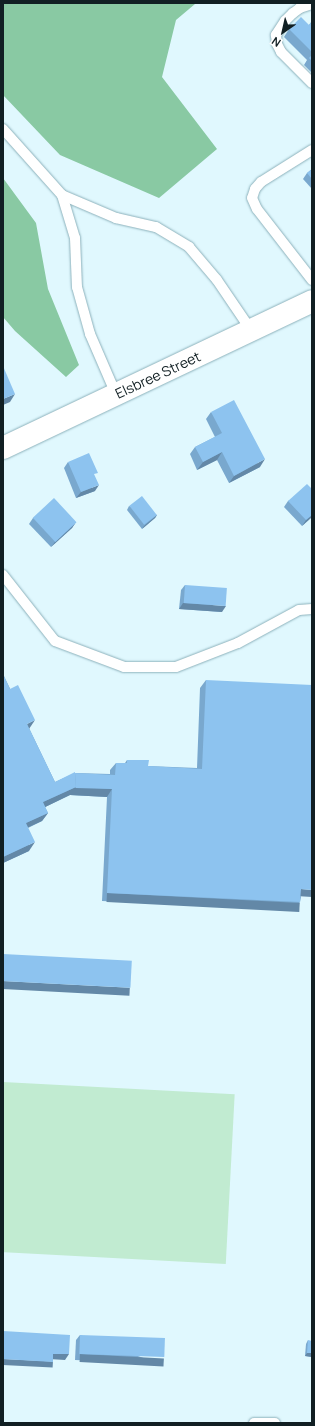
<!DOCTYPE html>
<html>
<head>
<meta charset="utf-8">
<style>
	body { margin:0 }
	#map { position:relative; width:315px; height:1426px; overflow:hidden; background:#e0f8fe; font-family:Manrope,sans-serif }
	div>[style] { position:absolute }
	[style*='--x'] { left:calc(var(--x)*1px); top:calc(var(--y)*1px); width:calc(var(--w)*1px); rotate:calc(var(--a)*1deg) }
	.green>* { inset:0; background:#c1ebd1; transform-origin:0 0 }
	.forest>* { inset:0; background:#89c9a3 }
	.roads { filter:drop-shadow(0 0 1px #8cb1bb) drop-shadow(0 0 1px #8cb1bb) }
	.service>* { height:10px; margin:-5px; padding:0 5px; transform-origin:5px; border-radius:5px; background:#fff }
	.tertiary>* { height:22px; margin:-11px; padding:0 11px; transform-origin:11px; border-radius:11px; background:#fff }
	.wall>* { inset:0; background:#79a8ce }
	.shaded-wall>* { inset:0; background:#6388a7; transform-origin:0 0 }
	.building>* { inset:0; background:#8dc3ef; transform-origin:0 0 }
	span { translate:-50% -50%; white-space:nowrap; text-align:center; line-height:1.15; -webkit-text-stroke:4px #fff; paint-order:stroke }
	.street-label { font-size:14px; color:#111f23 }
	.frame { position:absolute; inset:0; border:4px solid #111f23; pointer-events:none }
	.north { position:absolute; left:263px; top:12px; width:40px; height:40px; -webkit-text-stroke:3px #fff; paint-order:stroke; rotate:214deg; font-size:11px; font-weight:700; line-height:16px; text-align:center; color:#111f23 }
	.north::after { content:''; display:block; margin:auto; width:14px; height:18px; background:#111f23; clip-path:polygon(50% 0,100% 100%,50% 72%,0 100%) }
</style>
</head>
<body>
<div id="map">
	<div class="green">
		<i style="left:3px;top:1082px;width:232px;height:170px;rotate:3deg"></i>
	</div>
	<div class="forest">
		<i style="clip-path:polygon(3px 3px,194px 3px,195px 4px,176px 20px,162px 77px,217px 149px,159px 198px,60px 155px,3px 95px)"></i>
		<i style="clip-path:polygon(3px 178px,36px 223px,48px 289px,79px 365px,66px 377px,15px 331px,3px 317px)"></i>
	</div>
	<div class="roads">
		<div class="service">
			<i style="--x:312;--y:4;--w:13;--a:162"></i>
			<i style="--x:300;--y:8;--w:9;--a:144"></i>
			<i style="--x:293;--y:13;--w:11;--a:135"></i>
			<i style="--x:285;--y:21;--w:17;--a:123"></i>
			<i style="--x:276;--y:35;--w:9;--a:84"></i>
			<i style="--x:277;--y:44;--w:9;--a:63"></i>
			<i style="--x:281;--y:52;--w:44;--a:45"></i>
			<i style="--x:3;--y:129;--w:89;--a:48.2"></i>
			<i style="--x:62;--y:195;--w:45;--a:73.2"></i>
			<i style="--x:75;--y:238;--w:49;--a:87.7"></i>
			<i style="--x:77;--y:287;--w:49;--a:74.5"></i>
			<i style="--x:90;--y:334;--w:65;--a:66.6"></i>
			<i style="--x:312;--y:150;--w:60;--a:147.9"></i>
			<i style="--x:261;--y:182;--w:9;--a:131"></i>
			<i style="--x:255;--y:189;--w:9;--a:108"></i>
			<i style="--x:252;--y:198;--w:12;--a:66"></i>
			<i style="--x:257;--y:209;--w:90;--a:52.2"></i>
			<i style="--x:62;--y:195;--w:59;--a:23.1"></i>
			<i style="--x:116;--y:218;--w:41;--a:12.7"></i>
			<i style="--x:156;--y:227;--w:39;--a:31"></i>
			<i style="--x:189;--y:247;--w:43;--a:49.7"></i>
			<i style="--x:217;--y:280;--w:60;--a:55.8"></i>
			<i style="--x:3;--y:575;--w:84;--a:51.8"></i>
			<i style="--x:55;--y:641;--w:74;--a:20.6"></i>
			<i style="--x:124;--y:667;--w:52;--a:0"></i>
			<i style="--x:176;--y:667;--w:66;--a:-21.2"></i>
			<i style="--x:238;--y:643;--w:69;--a:-28.4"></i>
			<i style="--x:299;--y:610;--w:13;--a:-4"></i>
			<i style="--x:254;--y:1423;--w:21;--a:0"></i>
		</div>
		<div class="tertiary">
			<i style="--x:3;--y:448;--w:342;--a:-25.4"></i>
		</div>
	</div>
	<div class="wall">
		<i style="clip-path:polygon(312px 21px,312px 73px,304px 65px,307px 60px,284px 37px,289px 29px,309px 25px)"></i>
		<i style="clip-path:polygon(312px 169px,312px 189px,303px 179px,307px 173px)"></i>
		<i style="clip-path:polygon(211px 412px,260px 467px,229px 483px,217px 460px,197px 470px,190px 454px,195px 447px,215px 437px,206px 419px)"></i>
		<i style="clip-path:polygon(68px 462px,95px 491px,76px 498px,64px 468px)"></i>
		<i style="clip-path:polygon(312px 489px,312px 517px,302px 526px,284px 507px,288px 501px)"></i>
		<i style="clip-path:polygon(129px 506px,157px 515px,155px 518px,142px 529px,127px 510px)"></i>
		<i style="clip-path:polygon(33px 518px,76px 522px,72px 528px,51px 547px,29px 524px)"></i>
		<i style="clip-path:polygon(185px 585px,222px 612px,179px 609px,181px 590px)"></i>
		<i style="clip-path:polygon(3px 674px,55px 782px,75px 773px,110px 774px,110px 770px,116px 763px,125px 763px,127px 760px,148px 766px,197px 768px,200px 688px,206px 680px,301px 897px,300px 902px,295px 910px,102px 901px,107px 797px,70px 795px,45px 807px,48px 813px,42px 821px,28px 828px,29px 851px,3px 863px)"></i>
		<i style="clip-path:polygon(80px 1335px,160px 1364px,75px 1360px,76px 1340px)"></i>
		<i style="clip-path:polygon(308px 1340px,312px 1357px,305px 1356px,306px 1344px)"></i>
	</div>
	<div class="shaded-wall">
		<i style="clip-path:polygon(15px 394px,10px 402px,3px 405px,3px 399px)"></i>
		<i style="clip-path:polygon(222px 452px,217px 460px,197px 470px,203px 462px)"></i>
		<i style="clip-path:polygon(265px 459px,260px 467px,229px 483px,234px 476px)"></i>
		<i style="clip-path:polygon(99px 485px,95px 491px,76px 498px,81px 492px)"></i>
		<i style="clip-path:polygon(157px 515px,155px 518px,142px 529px,144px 526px)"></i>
		<i style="clip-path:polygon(312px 515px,312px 517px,302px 526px,306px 520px)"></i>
		<i style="clip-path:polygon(76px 522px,72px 528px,51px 547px,55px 542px)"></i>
		<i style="clip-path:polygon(183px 603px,226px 606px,222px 612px,179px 609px)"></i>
		<i style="clip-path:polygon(35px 720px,29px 729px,27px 724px)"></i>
		<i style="clip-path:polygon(76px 787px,112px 789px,107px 797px,70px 795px,37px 811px,43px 802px)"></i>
		<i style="clip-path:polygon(48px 813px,42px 821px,20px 831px,26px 823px)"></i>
		<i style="clip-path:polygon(35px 842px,29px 851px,3px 863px,3px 857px)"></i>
		<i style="clip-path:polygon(301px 889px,312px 890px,312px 897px,296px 896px)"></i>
		<i style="left:107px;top:893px;width:193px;height:9px;rotate:3deg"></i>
		<i style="left:3px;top:981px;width:127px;height:8px;rotate:3deg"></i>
		<i style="clip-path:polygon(307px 1353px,312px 1353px,312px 1357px,305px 1356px)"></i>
		<i style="clip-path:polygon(53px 1354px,69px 1354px,65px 1360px,49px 1359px)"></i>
		<i style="left:80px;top:1354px;width:84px;height:8px;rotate:3deg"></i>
		<i style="left:3px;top:1359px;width:50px;height:6px;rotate:3deg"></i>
	</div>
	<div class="building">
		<i style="clip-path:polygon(301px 17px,309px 25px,312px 21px,312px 52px,289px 29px)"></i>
		<i style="clip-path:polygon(312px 55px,312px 61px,309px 58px)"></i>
		<i style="clip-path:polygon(312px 169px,312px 179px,307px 173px)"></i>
		<i style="clip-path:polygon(3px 366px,15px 394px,3px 399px)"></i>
		<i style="clip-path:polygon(234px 400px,265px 459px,234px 476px,222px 452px,203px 462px,195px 447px,222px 433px,211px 412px)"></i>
		<i style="clip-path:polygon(89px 453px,98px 473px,94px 474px,99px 485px,81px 492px,68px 462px)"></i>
		<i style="clip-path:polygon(307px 484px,312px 489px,312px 515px,306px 520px,288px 501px)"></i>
		<i style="left:142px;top:496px;width:24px;height:16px;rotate:52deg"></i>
		<i style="left:54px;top:498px;width:33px;height:29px;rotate:47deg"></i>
		<i style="left:185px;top:585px;width:42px;height:18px;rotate:4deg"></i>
		<i style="clip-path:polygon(3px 674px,10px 689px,18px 685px,35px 720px,27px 724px,55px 782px,75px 772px,76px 787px,43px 802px,48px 813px,26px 823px,35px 842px,3px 857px)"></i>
		<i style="clip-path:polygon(206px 680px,312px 685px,312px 890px,301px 889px,300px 902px,107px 893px,112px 789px,75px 788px,76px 787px,75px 773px,115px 775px,116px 763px,127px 763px,127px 760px,149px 760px,148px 766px,202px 769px)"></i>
		<i style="left:3px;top:954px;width:129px;height:27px;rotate:3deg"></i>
		<i style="clip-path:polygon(3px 1331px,70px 1335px,69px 1354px,53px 1354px,53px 1362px,3px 1359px)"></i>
		<i style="left:80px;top:1335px;width:85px;height:19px;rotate:2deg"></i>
		<i style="clip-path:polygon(308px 1340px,312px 1341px,312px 1353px,307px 1353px)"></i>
	</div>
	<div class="street-label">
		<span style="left:158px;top:375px;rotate:-25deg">Elsbree Street</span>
	</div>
	<div class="frame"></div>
	<div class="north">N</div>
</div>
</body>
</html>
